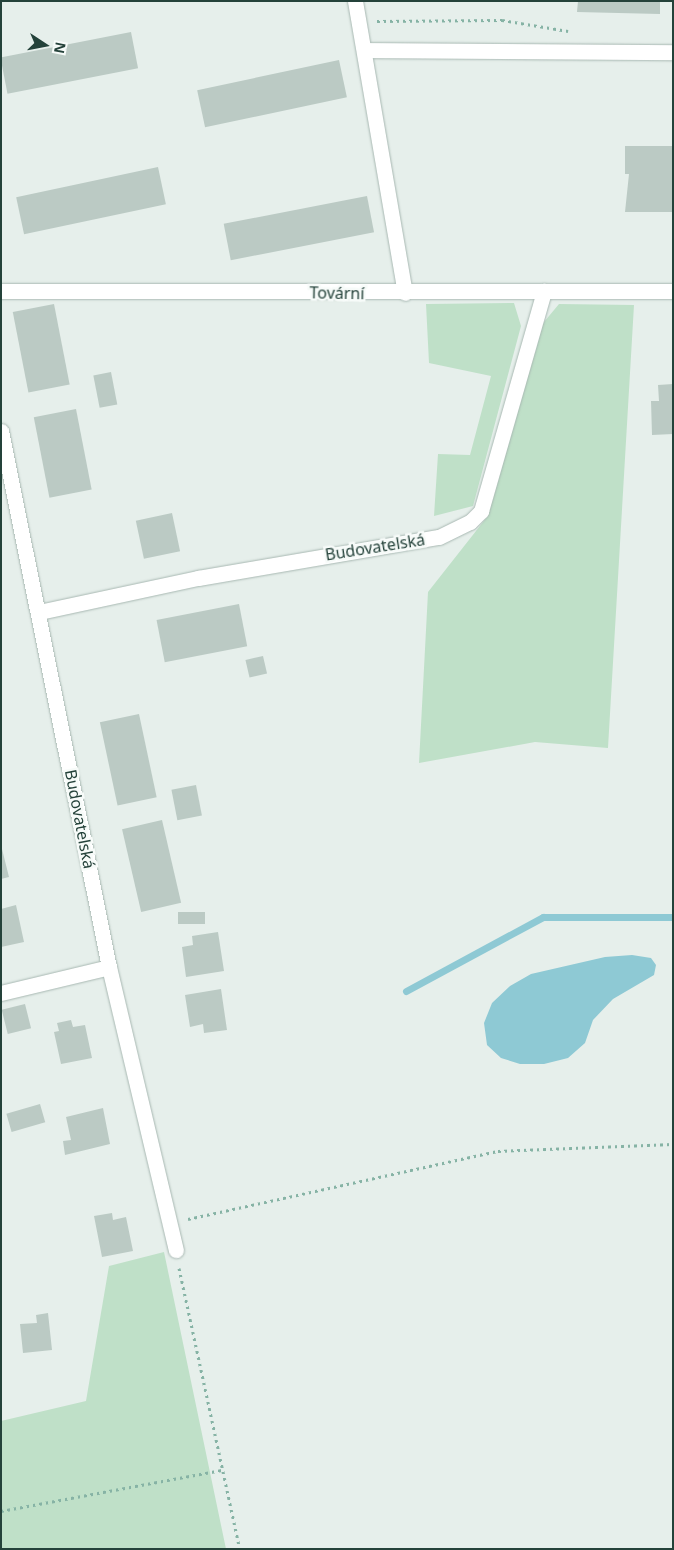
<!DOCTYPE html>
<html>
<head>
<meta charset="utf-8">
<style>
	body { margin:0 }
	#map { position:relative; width:674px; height:1550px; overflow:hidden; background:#e6efeb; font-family:"Noto Sans",sans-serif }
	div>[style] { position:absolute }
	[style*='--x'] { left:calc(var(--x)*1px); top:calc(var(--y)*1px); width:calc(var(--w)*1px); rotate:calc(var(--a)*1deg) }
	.green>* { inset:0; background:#bfe0c8 }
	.water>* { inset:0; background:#8ec9d4 }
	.stream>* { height:7px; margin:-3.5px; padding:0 3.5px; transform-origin:3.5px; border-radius:3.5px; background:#8ec9d4 }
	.building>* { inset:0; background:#bbcac4; transform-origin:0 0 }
	.path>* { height:3px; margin-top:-1.5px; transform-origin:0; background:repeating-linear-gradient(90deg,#86b3a5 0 2.5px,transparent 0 6.5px) }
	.roads { filter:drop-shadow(0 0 1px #a8b8b2) drop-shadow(0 0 1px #a8b8b2) }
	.minor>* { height:15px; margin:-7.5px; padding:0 7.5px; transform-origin:7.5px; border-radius:7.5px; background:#fff }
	span { translate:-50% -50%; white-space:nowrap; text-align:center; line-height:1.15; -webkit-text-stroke:5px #f7fbf9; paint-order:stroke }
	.street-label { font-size:16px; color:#24423a }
	.frame { position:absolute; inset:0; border:2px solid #24423a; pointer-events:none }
	.north { position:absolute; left:20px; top:20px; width:50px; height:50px; -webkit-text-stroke:4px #f7fbf9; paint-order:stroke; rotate:101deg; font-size:14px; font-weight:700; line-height:20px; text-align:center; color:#24423a }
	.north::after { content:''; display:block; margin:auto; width:18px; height:22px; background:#24423a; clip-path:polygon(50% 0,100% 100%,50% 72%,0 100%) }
</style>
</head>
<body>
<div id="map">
	<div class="green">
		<i style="clip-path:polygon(514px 303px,521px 326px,473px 506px,434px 516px,438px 454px,470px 455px,491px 376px,429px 363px,426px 304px)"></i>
		<i style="clip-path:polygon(559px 304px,634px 305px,608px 748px,535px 742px,419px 763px,428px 592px,487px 517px,539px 328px)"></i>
		<i style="clip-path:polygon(164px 1252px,226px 1549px,1px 1549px,1px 1421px,86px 1401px,109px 1266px)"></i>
	</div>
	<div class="water">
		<i style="clip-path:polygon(632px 955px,651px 958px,656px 965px,654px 975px,613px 999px,593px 1020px,585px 1043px,568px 1058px,544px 1064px,520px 1064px,501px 1058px,487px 1045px,484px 1023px,492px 1003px,510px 986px,531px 974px,605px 957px)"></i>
	</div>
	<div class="stream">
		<i style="--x:406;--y:991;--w:156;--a:-28.4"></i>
		<i style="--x:543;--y:917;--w:130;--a:0"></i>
	</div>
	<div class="building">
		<i style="clip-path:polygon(578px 1px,660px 1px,660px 14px,577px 12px)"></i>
		<i style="left:131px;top:32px;width:37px;height:133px;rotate:79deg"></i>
		<i style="left:339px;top:60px;width:38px;height:145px;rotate:78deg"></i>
		<i style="clip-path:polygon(625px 146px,673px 146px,673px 212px,625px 212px,629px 174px,625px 174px)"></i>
		<i style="left:158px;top:167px;width:38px;height:145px;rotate:78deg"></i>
		<i style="left:367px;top:196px;width:37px;height:146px;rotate:79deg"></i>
		<i style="left:54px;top:304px;width:82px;height:42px;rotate:79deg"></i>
		<i style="left:111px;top:372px;width:33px;height:18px;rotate:79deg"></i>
		<i style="clip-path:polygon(673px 384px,673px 434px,652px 435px,651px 401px,659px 401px,658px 385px)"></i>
		<i style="left:76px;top:409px;width:82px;height:43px;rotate:79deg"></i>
		<i style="left:172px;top:513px;width:39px;height:37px;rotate:78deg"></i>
		<i style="left:239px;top:604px;width:43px;height:84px;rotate:79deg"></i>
		<i style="left:263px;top:656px;width:18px;height:18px;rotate:77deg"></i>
		<i style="left:139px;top:714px;width:85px;height:40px;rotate:78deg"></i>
		<i style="left:196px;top:785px;width:31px;height:25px;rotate:79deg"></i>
		<i style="left:162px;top:820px;width:85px;height:41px;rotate:77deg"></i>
		<i style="clip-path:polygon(1px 845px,9px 877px,1px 879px)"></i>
		<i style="clip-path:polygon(16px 905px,24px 942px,1px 947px,1px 909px)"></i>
		<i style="left:178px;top:912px;width:27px;height:12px"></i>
		<i style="clip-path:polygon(218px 932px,224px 971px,186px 977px,182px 947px,193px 945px,192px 936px)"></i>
		<i style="clip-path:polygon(221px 989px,227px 1030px,204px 1033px,203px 1024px,190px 1027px,185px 995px)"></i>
		<i style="left:25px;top:1004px;width:25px;height:24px;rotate:76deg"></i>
		<i style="clip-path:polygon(71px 1020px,73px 1027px,85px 1025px,92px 1058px,61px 1064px,54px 1032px,59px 1031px,57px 1023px)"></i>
		<i style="left:40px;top:1104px;width:19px;height:35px;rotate:74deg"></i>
		<i style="clip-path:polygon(103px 1108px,110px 1144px,65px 1155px,63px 1141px,71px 1140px,66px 1117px)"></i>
		<i style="clip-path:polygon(112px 1213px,113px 1220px,126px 1217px,133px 1251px,102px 1257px,94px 1216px)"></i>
		<i style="clip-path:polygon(48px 1313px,52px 1350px,23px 1353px,20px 1324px,37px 1323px,36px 1315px)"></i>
	</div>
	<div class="path">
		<i style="--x:377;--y:21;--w:125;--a:-0.5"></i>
		<i style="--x:502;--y:20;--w:67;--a:9.5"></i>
		<i style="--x:188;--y:1219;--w:317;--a:-12.4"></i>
		<i style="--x:498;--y:1151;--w:175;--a:-2.3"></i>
		<i style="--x:179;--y:1268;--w:288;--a:77.8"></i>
		<i style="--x:1;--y:1511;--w:226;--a:-10.5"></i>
	</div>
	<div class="roads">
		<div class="minor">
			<i style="--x:355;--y:1;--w:296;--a:80.3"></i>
			<i style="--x:365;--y:50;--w:308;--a:0.4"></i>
			<i style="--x:1;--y:291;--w:672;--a:0"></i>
			<i style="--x:1;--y:431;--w:547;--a:78.61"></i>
			<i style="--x:109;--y:967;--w:291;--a:76.7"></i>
			<i style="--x:39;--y:612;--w:163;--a:-12.1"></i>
			<i style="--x:198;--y:578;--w:244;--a:-9.7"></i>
			<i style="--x:439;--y:537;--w:34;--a:-26"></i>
			<i style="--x:470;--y:522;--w:16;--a:-45"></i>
			<i style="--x:481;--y:511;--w:229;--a:-74"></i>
			<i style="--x:1;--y:993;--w:111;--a:-13.5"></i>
		</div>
	</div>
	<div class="street-label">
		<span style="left:337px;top:293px;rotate:1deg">Tovární</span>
		<span style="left:375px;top:547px;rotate:-9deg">Budovatelská</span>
		<span style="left:80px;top:819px;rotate:79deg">Budovatelská</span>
	</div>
	<div class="frame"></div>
	<div class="north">N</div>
</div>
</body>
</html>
